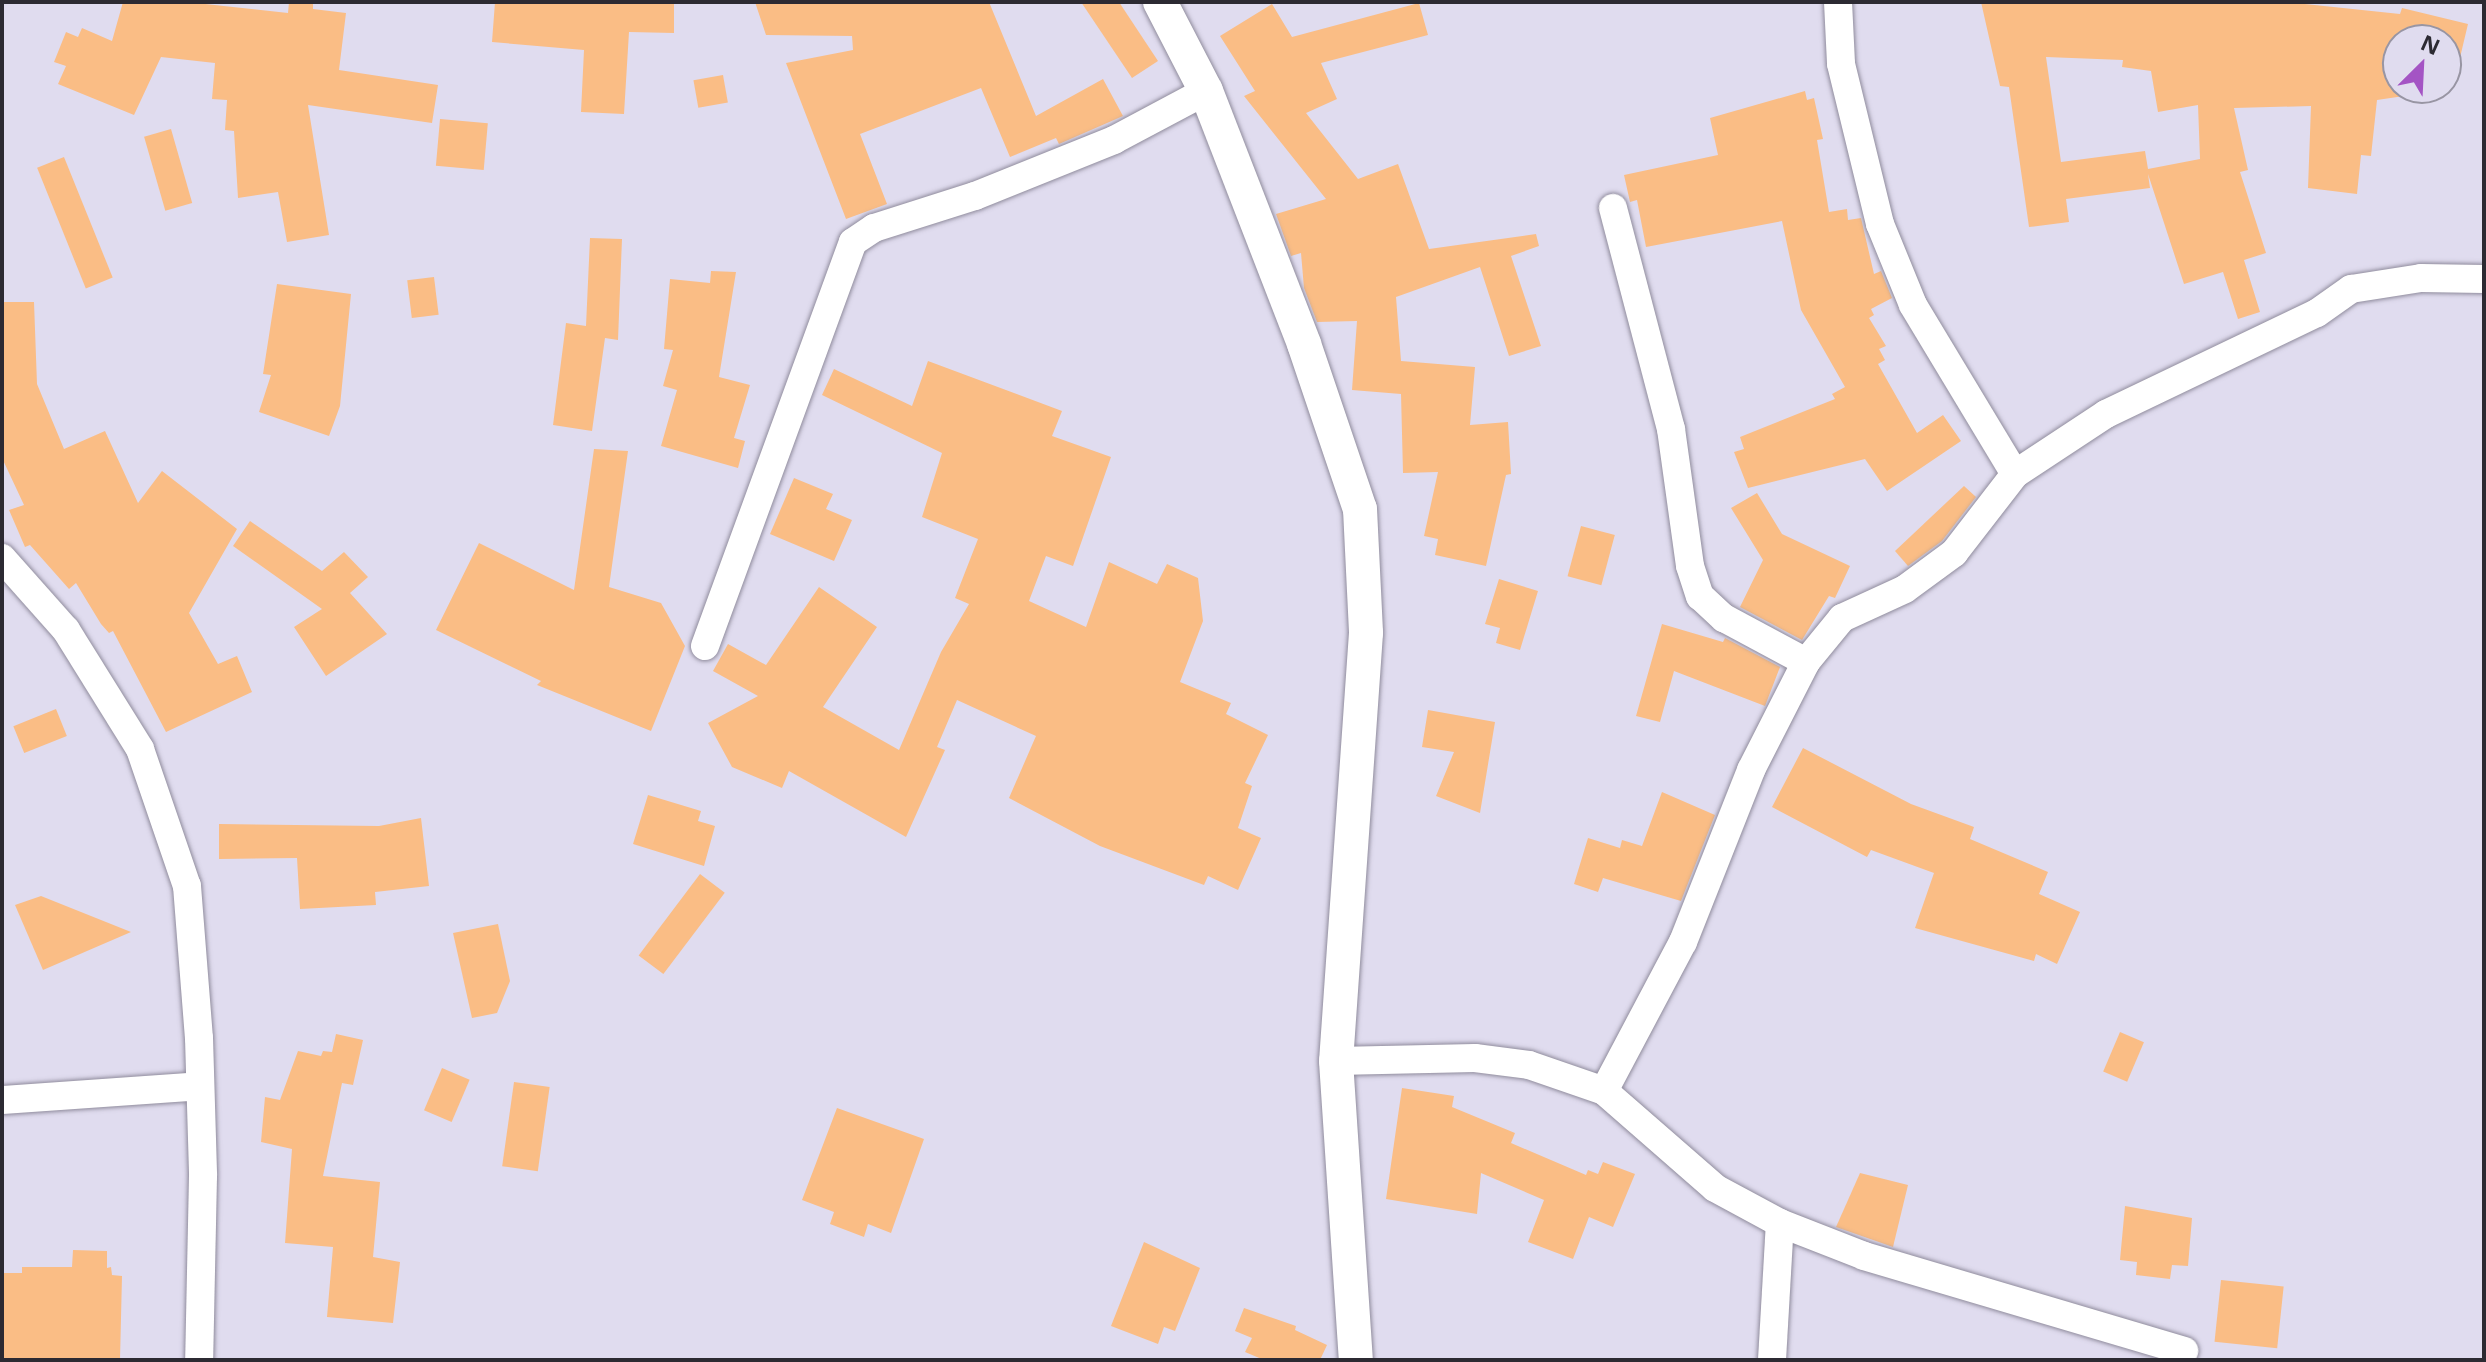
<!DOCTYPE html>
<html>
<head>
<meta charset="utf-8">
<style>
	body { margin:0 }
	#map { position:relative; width:2486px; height:1362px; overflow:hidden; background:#e0dcef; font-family:"Noto Sans",sans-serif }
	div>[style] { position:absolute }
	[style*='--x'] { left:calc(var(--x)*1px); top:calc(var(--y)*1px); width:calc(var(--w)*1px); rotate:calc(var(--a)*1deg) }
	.building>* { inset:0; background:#fabd85; transform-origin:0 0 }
	.roads { filter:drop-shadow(0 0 2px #908c9d) drop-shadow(0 0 2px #908c9d) }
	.minor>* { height:28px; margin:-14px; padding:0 14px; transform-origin:14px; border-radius:14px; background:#fff }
	.tertiary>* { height:34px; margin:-17px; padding:0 17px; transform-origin:17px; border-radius:17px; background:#fff }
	span { translate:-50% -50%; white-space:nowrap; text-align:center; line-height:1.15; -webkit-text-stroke:6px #e0dcef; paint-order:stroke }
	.frame { position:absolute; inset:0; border:4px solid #2c2a32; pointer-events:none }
	.north { position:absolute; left:2382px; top:24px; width:80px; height:80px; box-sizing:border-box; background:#e0dcef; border:2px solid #9895a3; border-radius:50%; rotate:24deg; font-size:22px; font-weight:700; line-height:32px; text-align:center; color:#2c2a32 }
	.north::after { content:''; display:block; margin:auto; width:28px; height:36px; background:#a454c4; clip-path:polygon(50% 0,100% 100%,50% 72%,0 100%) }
</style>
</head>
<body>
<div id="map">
	<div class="building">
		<i style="clip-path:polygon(123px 2px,187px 2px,288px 13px,289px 2px,313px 2px,313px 9px,346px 13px,339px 70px,438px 85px,432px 123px,308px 105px,329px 235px,287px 242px,278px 192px,238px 198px,234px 131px,225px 130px,227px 100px,212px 99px,215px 63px,161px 57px,134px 115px,58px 84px,66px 66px,54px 62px,66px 32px,78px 37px,82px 28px,112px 41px)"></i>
		<i style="clip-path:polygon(495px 2px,674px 2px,674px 33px,629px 32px,624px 114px,581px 112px,584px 50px,492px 42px)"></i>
		<i style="clip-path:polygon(755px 2px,989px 2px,1036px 116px,1103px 79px,1123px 116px,1059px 144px,1056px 138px,1010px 157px,981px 88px,860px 134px,887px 204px,846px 219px,786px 63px,853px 50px,852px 36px,766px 35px)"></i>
		<i style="clip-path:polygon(1081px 2px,1119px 2px,1158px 61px,1132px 78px)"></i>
		<i style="clip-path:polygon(evenodd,1981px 2px,2286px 2px,2400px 14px,2402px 8px,2468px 24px,2458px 66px,2446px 63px,2446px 40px,2398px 40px,2398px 88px,2410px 88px,2411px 95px,2377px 100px,2371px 156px,2361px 155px,2357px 194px,2308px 188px,2311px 106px,2234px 108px,2248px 170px,2240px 172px,2266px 253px,2244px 260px,2260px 312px,2238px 319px,2223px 272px,2184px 284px,2148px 174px,2150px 188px,2066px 199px,2069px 222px,2029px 227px,2009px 87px,2000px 86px,1981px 2px,2046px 57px,2123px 60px,2122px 67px,2151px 71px,2158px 112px,2198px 105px,2200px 159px,2148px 169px,2145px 151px,2061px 162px,2046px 57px)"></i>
		<i style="clip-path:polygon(1419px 3px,1428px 35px,1321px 63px,1337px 99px,1306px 113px,1358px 179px,1398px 164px,1429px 249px,1536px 234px,1539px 246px,1511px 256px,1541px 346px,1509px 356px,1480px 267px,1396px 297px,1401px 361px,1475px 367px,1470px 425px,1508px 422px,1511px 474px,1506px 475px,1486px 566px,1435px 555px,1438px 539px,1424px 536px,1438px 472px,1403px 473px,1401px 394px,1352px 390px,1357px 321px,1317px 322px,1304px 288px,1301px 253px,1291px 256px,1276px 214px,1326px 199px,1244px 96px,1255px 91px,1220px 36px,1272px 4px,1292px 37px)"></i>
		<i style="left:723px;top:75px;width:28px;height:30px;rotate:80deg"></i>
		<i style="clip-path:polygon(1805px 91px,1807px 100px,1814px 98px,1823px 139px,1817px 140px,1829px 212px,1847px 209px,1848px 220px,1861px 218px,1874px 274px,1881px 271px,1892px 298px,1871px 309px,1874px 315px,1869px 318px,1886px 346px,1879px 349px,1885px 360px,1878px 364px,1917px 433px,1943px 415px,1961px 441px,1887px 491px,1865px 459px,1748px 488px,1734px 452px,1744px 449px,1740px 437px,1835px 399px,1832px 394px,1845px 387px,1801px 310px,1782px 221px,1646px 247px,1637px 200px,1630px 202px,1624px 175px,1718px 155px,1710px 118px)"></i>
		<i style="left:440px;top:119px;width:48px;height:47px;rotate:5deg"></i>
		<i style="left:171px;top:129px;width:77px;height:28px;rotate:74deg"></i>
		<i style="left:64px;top:157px;width:130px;height:29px;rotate:68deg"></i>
		<i style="clip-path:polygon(590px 238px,622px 239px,618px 340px,605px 338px,592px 431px,553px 425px,566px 323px,586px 326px)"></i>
		<i style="clip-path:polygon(711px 271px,736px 272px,719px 377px,750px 385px,734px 438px,745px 441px,738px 468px,661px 446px,677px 390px,663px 386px,673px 350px,664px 349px,670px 279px,710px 283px)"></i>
		<i style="left:434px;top:277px;width:38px;height:27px;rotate:83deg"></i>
		<i style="clip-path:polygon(277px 284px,351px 294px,340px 406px,329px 436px,259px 412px,271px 375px,263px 374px)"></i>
		<i style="clip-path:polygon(2px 302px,34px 302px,37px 384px,64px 449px,105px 431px,138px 503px,162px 471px,237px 529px,189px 613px,218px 664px,237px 656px,252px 692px,166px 732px,113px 631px,109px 633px,101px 624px,76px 583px,69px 589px,30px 545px,25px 547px,9px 510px,24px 505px,2px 458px)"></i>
		<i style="clip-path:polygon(928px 361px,1062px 411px,1052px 436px,1111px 457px,1073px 566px,1046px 556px,1029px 601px,1086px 627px,1109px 562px,1157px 584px,1167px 564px,1198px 578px,1203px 621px,1180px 682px,1231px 703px,1226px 714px,1268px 735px,1245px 783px,1252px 786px,1238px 828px,1261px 838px,1238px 890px,1208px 876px,1204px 885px,1100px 846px,1009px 798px,1036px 736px,957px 700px,937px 747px,945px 750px,906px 837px,789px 771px,782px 788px,732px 767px,708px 723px,758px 696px,713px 671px,728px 644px,766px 665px,819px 587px,877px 627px,823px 707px,899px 750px,941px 652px,969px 604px,955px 598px,978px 539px,922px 517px,942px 453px,822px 395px,834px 369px,912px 406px)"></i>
		<i style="clip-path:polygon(594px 449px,628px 451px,609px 587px,661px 603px,685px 646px,651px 731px,537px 685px,541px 681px,436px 630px,479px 543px,574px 590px)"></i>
		<i style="clip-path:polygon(794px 478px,833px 494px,826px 509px,852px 520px,834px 561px,770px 534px)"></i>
		<i style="clip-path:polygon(1964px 486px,1976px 497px,1942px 541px,1908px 566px,1895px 551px)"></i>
		<i style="clip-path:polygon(1757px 493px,1782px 534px,1850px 566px,1835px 598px,1829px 596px,1802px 640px,1740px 607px,1763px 560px,1731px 508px)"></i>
		<i style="clip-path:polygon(250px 521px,322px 571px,344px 552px,368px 577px,350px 593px,387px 634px,326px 676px,294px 627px,322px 609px,233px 546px)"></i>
		<i style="left:1581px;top:526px;width:35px;height:52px;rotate:15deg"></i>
		<i style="clip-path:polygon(1499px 579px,1538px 591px,1520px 650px,1496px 643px,1500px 628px,1485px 624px)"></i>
		<i style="clip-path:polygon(1662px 624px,1723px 642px,1725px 638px,1780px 667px,1765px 706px,1674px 671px,1660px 722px,1636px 716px)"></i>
		<i style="left:56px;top:709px;width:29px;height:46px;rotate:68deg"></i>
		<i style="clip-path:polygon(1428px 710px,1495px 722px,1480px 813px,1436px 796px,1454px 752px,1422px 747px)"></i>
		<i style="clip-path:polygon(1803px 748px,1911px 804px,1974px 827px,1970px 839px,2048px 872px,2039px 894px,2080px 912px,2057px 964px,2036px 954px,2034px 961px,1915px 928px,1934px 873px,1871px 850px,1867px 857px,1772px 807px)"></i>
		<i style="clip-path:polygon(1662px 792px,1715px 815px,1681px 901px,1603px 878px,1598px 892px,1574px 884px,1588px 838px,1620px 848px,1622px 840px,1642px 846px)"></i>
		<i style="clip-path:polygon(648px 795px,701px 811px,698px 821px,715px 826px,704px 866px,633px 844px)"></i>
		<i style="clip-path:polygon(421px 818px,429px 886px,375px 892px,376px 905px,300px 909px,297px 858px,219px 859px,219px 824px,379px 826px)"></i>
		<i style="left:700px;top:874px;width:31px;height:102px;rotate:37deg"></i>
		<i style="clip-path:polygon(41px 896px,131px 932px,43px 970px,15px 905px)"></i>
		<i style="clip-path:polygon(498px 924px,510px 981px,497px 1013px,472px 1018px,453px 933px)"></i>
		<i style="left:2120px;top:1032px;width:26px;height:43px;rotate:23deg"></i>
		<i style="clip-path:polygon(336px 1034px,363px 1040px,353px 1085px,342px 1083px,323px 1176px,380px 1182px,373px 1257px,400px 1262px,393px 1323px,327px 1317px,333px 1247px,285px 1243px,292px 1149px,261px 1142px,265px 1097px,280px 1100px,298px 1051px,321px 1056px,323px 1051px,332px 1052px)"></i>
		<i style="left:442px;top:1068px;width:30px;height:46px;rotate:23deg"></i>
		<i style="left:514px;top:1082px;width:36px;height:85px;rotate:8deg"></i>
		<i style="clip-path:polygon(1402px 1088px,1454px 1096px,1452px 1107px,1515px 1133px,1511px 1143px,1586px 1175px,1588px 1170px,1598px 1174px,1603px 1162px,1635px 1174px,1613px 1227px,1589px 1217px,1573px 1259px,1528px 1242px,1544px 1200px,1481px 1173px,1477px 1214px,1386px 1199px)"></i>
		<i style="clip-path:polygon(837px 1108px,924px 1139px,891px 1233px,868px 1224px,864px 1237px,830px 1224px,834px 1212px,802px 1200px)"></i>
		<i style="clip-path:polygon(1860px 1173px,1908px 1185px,1893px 1247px,1836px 1227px)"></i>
		<i style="clip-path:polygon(2125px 1206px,2192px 1218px,2188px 1266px,2172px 1265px,2170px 1279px,2136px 1275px,2137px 1262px,2120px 1260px)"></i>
		<i style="clip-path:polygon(1144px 1242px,1200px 1268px,1175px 1331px,1164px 1327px,1158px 1344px,1111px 1326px)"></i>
		<i style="clip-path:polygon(73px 1250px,107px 1251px,107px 1268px,111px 1267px,112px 1275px,122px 1276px,120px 1360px,2px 1360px,2px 1273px,22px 1273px,22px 1267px,72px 1267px)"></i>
		<i style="left:2221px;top:1280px;width:63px;height:62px;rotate:6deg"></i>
		<i style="clip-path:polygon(1244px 1308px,1296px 1326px,1295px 1330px,1327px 1345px,1320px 1360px,1264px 1360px,1245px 1352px,1252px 1338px,1235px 1331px)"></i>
	</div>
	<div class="roads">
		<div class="minor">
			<i style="--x:1838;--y:2;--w:62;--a:87.2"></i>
			<i style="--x:1841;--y:64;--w:165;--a:76.3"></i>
			<i style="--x:1880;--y:224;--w:87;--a:67.8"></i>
			<i style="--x:1913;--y:305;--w:197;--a:58.9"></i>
			<i style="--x:1613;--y:208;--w:228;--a:75.3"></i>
			<i style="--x:1671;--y:429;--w:138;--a:82.1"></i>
			<i style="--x:1690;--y:566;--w:32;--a:72"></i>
			<i style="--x:1700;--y:596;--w:33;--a:43"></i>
			<i style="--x:1724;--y:618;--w:93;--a:28.2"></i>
			<i style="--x:2;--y:558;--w:96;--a:48.4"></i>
			<i style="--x:66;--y:630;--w:140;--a:58.1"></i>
			<i style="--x:140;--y:749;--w:145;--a:71.1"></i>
			<i style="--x:187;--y:886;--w:152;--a:85.5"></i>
			<i style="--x:199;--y:1038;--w:138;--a:88.3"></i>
			<i style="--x:203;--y:1176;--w:184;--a:91.2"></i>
			<i style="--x:705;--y:646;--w:430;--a:-69.9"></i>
			<i style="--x:853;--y:242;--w:25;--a:-34"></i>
			<i style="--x:874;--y:228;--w:106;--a:-17.6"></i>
			<i style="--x:975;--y:196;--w:150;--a:-21.9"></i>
			<i style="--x:1114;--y:140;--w:104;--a:-28"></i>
			<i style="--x:1336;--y:1061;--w:139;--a:-1.2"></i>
			<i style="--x:1475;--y:1058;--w:54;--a:7.4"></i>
			<i style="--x:1529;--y:1065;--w:79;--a:19.1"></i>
			<i style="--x:1604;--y:1091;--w:169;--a:-62.1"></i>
			<i style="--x:1683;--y:942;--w:185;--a:-68.4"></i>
			<i style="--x:1751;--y:770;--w:121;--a:-63"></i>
			<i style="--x:1806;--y:662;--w:57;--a:-50.7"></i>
			<i style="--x:1842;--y:618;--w:69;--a:-24.7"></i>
			<i style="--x:1905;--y:589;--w:61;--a:-36.3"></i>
			<i style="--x:1954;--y:553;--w:100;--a:-52.3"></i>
			<i style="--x:2015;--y:474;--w:109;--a:-33.4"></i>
			<i style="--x:2106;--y:414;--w:234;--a:-25.6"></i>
			<i style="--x:2317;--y:313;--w:42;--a:-35.2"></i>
			<i style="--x:2351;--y:289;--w:71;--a:-8.9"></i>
			<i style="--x:2421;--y:278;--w:63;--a:0.9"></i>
			<i style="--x:1604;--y:1091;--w:147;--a:41.1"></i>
			<i style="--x:1715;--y:1188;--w:74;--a:28.3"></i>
			<i style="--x:1780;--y:1223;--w:90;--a:21.4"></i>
			<i style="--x:1864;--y:1256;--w:334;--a:16.5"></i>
			<i style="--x:2;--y:1100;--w:198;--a:-4"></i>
			<i style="--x:1772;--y:1360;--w:137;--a:-86.7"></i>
		</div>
		<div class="tertiary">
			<i style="--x:1160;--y:2;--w:100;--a:62.7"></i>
			<i style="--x:1206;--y:91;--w:271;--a:68.8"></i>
			<i style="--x:1304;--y:344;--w:174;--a:71.3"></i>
			<i style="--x:1360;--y:509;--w:124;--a:87.2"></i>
			<i style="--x:1366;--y:633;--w:429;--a:94"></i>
			<i style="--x:1336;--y:1061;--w:300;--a:86.2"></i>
		</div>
	</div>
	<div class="frame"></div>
	<div class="north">N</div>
</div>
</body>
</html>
